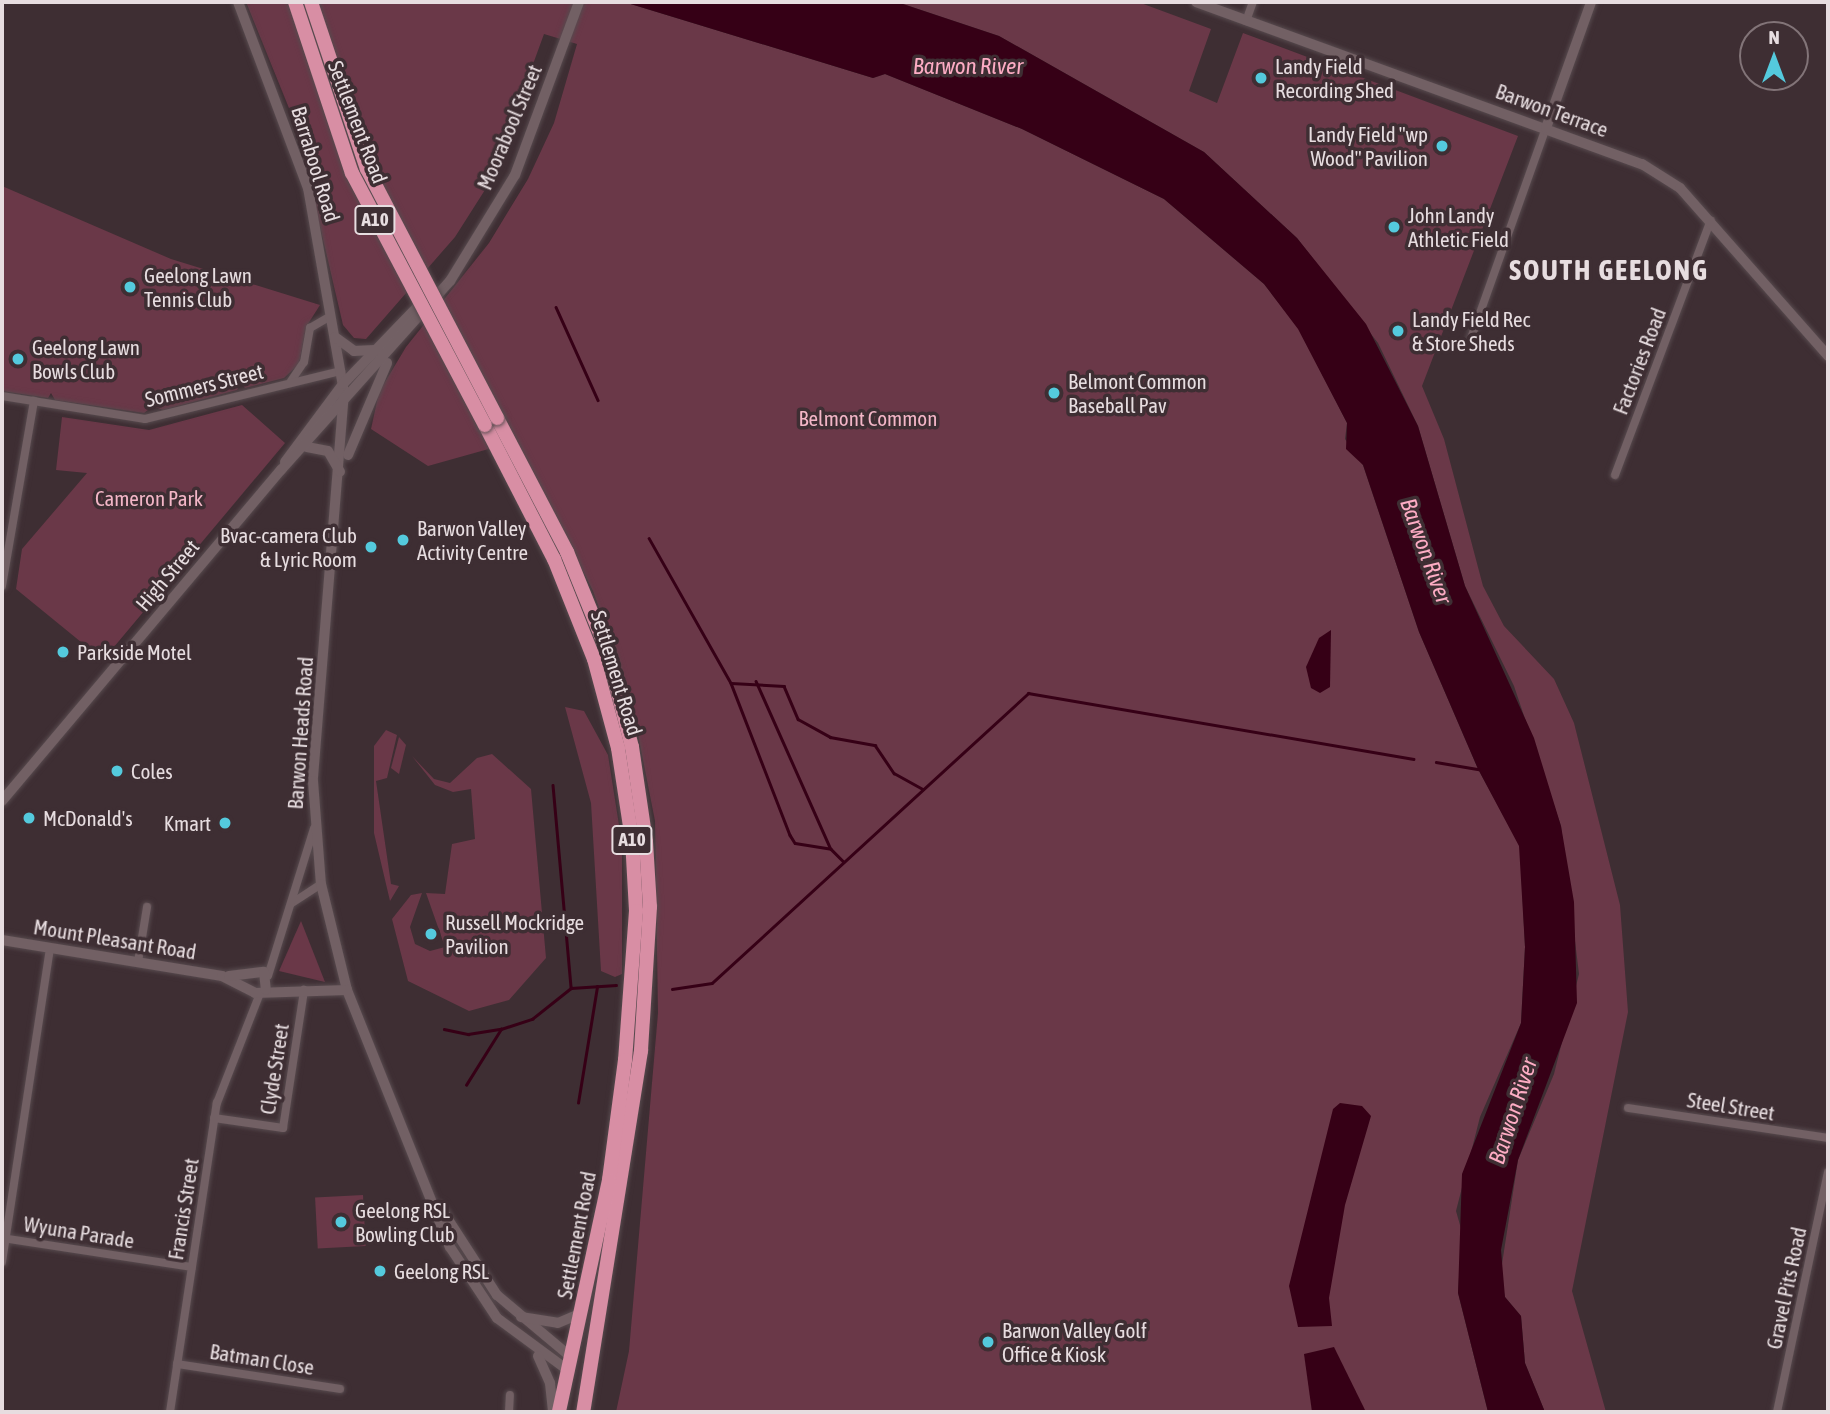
<!DOCTYPE html>
<html>
<head>
<meta charset="utf-8">
<style>
	body { margin:0 }
	#map { position:relative; width:1830px; height:1414px; overflow:hidden; background:#3e2e33; font-family:"Asap Condensed",sans-serif }
	div>[style] { position:absolute }
	[style*='--x'] { left:calc(var(--x)*1px); top:calc(var(--y)*1px); width:calc(var(--w)*1px); rotate:calc(var(--a)*1deg) }
	.green>* { inset:0; background:#6a3848; transform-origin:0 0 }
	.water>* { inset:0; background:#360016 }
	.stream>* { height:2.5px; margin:-1.25px; padding:0 1.25px; transform-origin:1.25px; border-radius:1.25px; background:#360016 }
	.roads { filter:drop-shadow(0 0 2px #574a4e) drop-shadow(0 0 2px #574a4e) }
	.minor>* { height:8px; margin:-4px; padding:0 4px; transform-origin:4px; border-radius:4px; background:#726064 }
	.tertiary>* { height:10px; margin:-5px; padding:0 5px; transform-origin:5px; border-radius:5px; background:#726064 }
	.trunk>* { height:14px; margin:-7px; padding:0 7px; transform-origin:7px; border-radius:7px; background:#d88ea4 }
	.bridges { filter:drop-shadow(0 0 2px #574a4e) drop-shadow(0 0 2px #574a4e) }
	.trunk-bridge>* { height:14px; margin:-7px; padding:0 7px; transform-origin:7px; border-radius:7px; background:#d88ea4 }
	.dots>* { width:19px; height:19px; translate:-50% -50%; box-sizing:border-box; border:4px solid #3e2e33; border-radius:50% }
	span { translate:-50% -50%; white-space:nowrap; text-align:center; line-height:1.15; -webkit-text-stroke:7px #3e2e33; paint-order:stroke }
	.shield-label span { padding:2px 5px; background:#3e2e33; border:2px solid; border-radius:5px; -webkit-text-stroke-width:0 }
	.shield-label { font-size:19px; color:#e7dde0; font-weight:700 }
	.poi-label { font-size:21px; color:#e7dde0 }
	.left { translate:0 -50%; text-align:left }
	.right { translate:-100% -50%; text-align:right }
	.street-label { font-size:21px; color:#e7dde0 }
	.park-label { font-size:21px; color:#f3b6c7 }
	.water-label { font-size:23px; color:#fdacc4; font-style:italic }
	.district-label { font-size:28px; color:#e7dde0; font-weight:700; letter-spacing:2px }
	.frame { position:absolute; inset:0; border:4px solid #e7dde0; pointer-events:none }
	.north { position:absolute; left:1739px; top:21px; width:70px; height:70px; box-sizing:border-box; background:#3e2e33; border:2px solid #827478; border-radius:50%; rotate:0deg; font-size:19px; font-weight:700; line-height:28px; text-align:center; color:#e7dde0 }
	.north::after { content:''; display:block; margin:auto; width:24px; height:32px; background:#54cadd; clip-path:polygon(50% 0,100% 100%,50% 72%,0 100%) }
</style>
</head>
<body>
<div id="map">
	<div class="green">
		<i style="clip-path:polygon(246px 2px,624px 2px,873px 78px,885px 74px,1022px 129px,1164px 199px,1264px 284px,1299px 329px,1347px 423px,1345px 439px,1363px 465px,1419px 632px,1478px 769px,1520px 846px,1525px 947px,1521px 1023px,1480px 1117px,1456px 1211px,1462px 1232px,1458px 1293px,1488px 1412px,616px 1412px,629px 1351px,658px 1013px,655px 821px,630px 694px,593px 591px,517px 441px,428px 466px,371px 429px,379px 392px,406px 347px,489px 243px,528px 179px,554px 123px,577px 44px,544px 34px,490px 182px,455px 237px,366px 339px,354px 338px,343px 325px,297px 128px)"></i>
		<i style="clip-path:polygon(897px 2px,1138px 2px,1211px 29px,1189px 91px,1217px 103px,1243px 33px,1518px 136px,1422px 386px,1444px 439px,1483px 586px,1504px 626px,1554px 679px,1574px 723px,1620px 905px,1628px 1012px,1572px 1291px,1606px 1412px,1545px 1412px,1525px 1363px,1521px 1316px,1505px 1297px,1500px 1277px,1518px 1160px,1554px 1074px,1579px 974px,1561px 826px,1514px 686px,1465px 586px,1418px 426px,1378px 343px,1297px 238px,1204px 152px,999px 36px)"></i>
		<i style="clip-path:polygon(2px 186px,171px 259px,320px 305px,306px 327px,299px 364px,284px 378px,245px 388px,241px 383px,237px 390px,163px 410px,153px 406px,144px 413px,55px 400px,51px 393px,48px 398px,2px 391px)"></i>
		<i style="clip-path:polygon(242px 405px,285px 443px,103px 660px,16px 589px,22px 549px,87px 473px,56px 470px,62px 417px,149px 430px)"></i>
		<i style="clip-path:polygon(565px 707px,584px 711px,608px 755px,622px 844px,622px 974px,615px 977px,601px 971px,591px 803px)"></i>
		<i style="clip-path:polygon(386px 730px,397px 735px,387px 778px,376px 781px,391px 884px,399px 886px,390px 901px,374px 833px,374px 746px)"></i>
		<i style="clip-path:polygon(399px 737px,406px 745px,399px 774px,391px 768px)"></i>
		<i style="clip-path:polygon(492px 754px,531px 789px,546px 958px,509px 1000px,469px 1011px,408px 981px,392px 919px,411px 895px,422px 893px,410px 927px,415px 944px,430px 951px,445px 947px,426px 893px,445px 894px,452px 844px,475px 839px,471px 789px,453px 792px,435px 785px,412px 756px,434px 779px,450px 783px,477px 758px)"></i>
		<i style="clip-path:polygon(301px 921px,325px 982px,279px 971px)"></i>
		<i style="left:363px;top:1195px;width:51px;height:48px;rotate:87deg"></i>
	</div>
	<div class="water">
		<i style="clip-path:polygon(624px 2px,897px 2px,999px 36px,1204px 152px,1297px 238px,1366px 324px,1418px 426px,1465px 586px,1534px 738px,1561px 826px,1574px 902px,1577px 1003px,1518px 1160px,1501px 1250px,1505px 1297px,1521px 1316px,1525px 1363px,1545px 1412px,1488px 1412px,1458px 1293px,1462px 1174px,1521px 1023px,1525px 947px,1519px 846px,1478px 769px,1419px 632px,1363px 465px,1346px 449px,1347px 423px,1298px 329px,1264px 284px,1164px 199px,1022px 129px,885px 74px,873px 78px)"></i>
		<i style="clip-path:polygon(1331px 630px,1330px 687px,1320px 693px,1311px 688px,1306px 667px,1319px 638px)"></i>
		<i style="clip-path:polygon(1340px 1103px,1362px 1106px,1371px 1116px,1345px 1205px,1329px 1298px,1332px 1326px,1298px 1327px,1289px 1286px,1333px 1109px)"></i>
		<i style="clip-path:polygon(1334px 1347px,1366px 1412px,1312px 1412px,1304px 1354px)"></i>
	</div>
	<div class="stream">
		<i style="--x:556;--y:307;--w:102;--a:65.7"></i>
		<i style="--x:649;--y:538;--w:167;--a:60.5"></i>
		<i style="--x:731;--y:683;--w:163;--a:68.8"></i>
		<i style="--x:790;--y:835;--w:9;--a:58"></i>
		<i style="--x:795;--y:843;--w:36;--a:9"></i>
		<i style="--x:831;--y:849;--w:18;--a:45"></i>
		<i style="--x:756;--y:681;--w:182;--a:66"></i>
		<i style="--x:731;--y:683;--w:53;--a:3.2"></i>
		<i style="--x:784;--y:686;--w:36;--a:67"></i>
		<i style="--x:798;--y:719;--w:37;--a:29"></i>
		<i style="--x:830;--y:737;--w:46;--a:10.1"></i>
		<i style="--x:875;--y:745;--w:34;--a:56"></i>
		<i style="--x:894;--y:773;--w:33;--a:29"></i>
		<i style="--x:1436;--y:762;--w:43;--a:9.5"></i>
		<i style="--x:553;--y:785;--w:204;--a:84.9"></i>
		<i style="--x:571;--y:988;--w:45;--a:-3.8"></i>
		<i style="--x:672;--y:989;--w:40;--a:-8.5"></i>
		<i style="--x:712;--y:983;--w:429;--a:-42.5"></i>
		<i style="--x:1028;--y:693;--w:391;--a:9.7"></i>
		<i style="--x:444;--y:1029;--w:25;--a:12"></i>
		<i style="--x:468;--y:1034;--w:33;--a:-9"></i>
		<i style="--x:501;--y:1029;--w:33;--a:-18"></i>
		<i style="--x:532;--y:1019;--w:50;--a:-38.5"></i>
		<i style="--x:466;--y:1085;--w:66;--a:-58"></i>
		<i style="--x:578;--y:1103;--w:118;--a:-80.7"></i>
	</div>
	<div class="roads">
		<div class="minor">
			<i style="--x:1246;--y:21;--w:20;--a:-70"></i>
			<i style="--x:1470;--y:341;--w:226;--a:-70.4"></i>
			<i style="--x:291;--y:381;--w:23;--a:-56"></i>
			<i style="--x:304;--y:362;--w:35;--a:-80"></i>
			<i style="--x:310;--y:328;--w:24;--a:-30"></i>
			<i style="--x:2;--y:396;--w:145;--a:9.1"></i>
			<i style="--x:145;--y:419;--w:202;--a:-13.8"></i>
			<i style="--x:1615;--y:475;--w:272;--a:-69.4"></i>
			<i style="--x:2;--y:586;--w:188;--a:-80.2"></i>
			<i style="--x:292;--y:903;--w:35;--a:-33"></i>
			<i style="--x:138;--y:962;--w:56;--a:-80.7"></i>
			<i style="--x:268;--y:976;--w:155;--a:-72.7"></i>
			<i style="--x:1628;--y:1108;--w:202;--a:8.5"></i>
			<i style="--x:214;--y:1118;--w:70;--a:8.2"></i>
			<i style="--x:283;--y:1128;--w:140;--a:-81.3"></i>
			<i style="--x:2;--y:1238;--w:192;--a:8.7"></i>
			<i style="--x:2;--y:1262;--w:318;--a:-81.3"></i>
			<i style="--x:177;--y:1364;--w:165;--a:8.7"></i>
			<i style="--x:170;--y:1412;--w:313;--a:-81.4"></i>
			<i style="--x:217;--y:1103;--w:118;--a:-68.6"></i>
			<i style="--x:509;--y:1412;--w:17;--a:-87"></i>
			<i style="--x:1777;--y:1412;--w:245;--a:-78"></i>
		</div>
		<div class="tertiary">
			<i style="--x:238;--y:2;--w:199;--a:69.4"></i>
			<i style="--x:308;--y:188;--w:207;--a:80"></i>
			<i style="--x:344;--y:392;--w:390;--a:94.6"></i>
			<i style="--x:313;--y:781;--w:103;--a:85.6"></i>
			<i style="--x:321;--y:884;--w:109;--a:76.2"></i>
			<i style="--x:347;--y:990;--w:277;--a:68.2"></i>
			<i style="--x:450;--y:1247;--w:85;--a:56.5"></i>
			<i style="--x:497;--y:1318;--w:89;--a:36.4"></i>
			<i style="--x:1196;--y:2;--w:475;--a:20"></i>
			<i style="--x:1642;--y:164;--w:45;--a:32.3"></i>
			<i style="--x:1680;--y:188;--w:224;--a:48.6"></i>
			<i style="--x:1546;--y:128;--w:134;--a:-70.3"></i>
			<i style="--x:335;--y:337;--w:24;--a:36"></i>
			<i style="--x:354;--y:351;--w:20;--a:-3"></i>
			<i style="--x:307;--y:447;--w:21;--a:11"></i>
			<i style="--x:328;--y:451;--w:24;--a:60"></i>
			<i style="--x:348;--y:455;--w:100;--a:-67"></i>
			<i style="--x:285;--y:462;--w:97;--a:-53.4"></i>
			<i style="--x:343;--y:384;--w:115;--a:-46.1"></i>
			<i style="--x:2;--y:801;--w:433;--a:-49.9"></i>
			<i style="--x:281;--y:470;--w:254;--a:-48.2"></i>
			<i style="--x:450;--y:281;--w:124;--a:-58.5"></i>
			<i style="--x:515;--y:175;--w:184;--a:-69.7"></i>
			<i style="--x:2;--y:940;--w:223;--a:9.3"></i>
			<i style="--x:222;--y:976;--w:37;--a:27"></i>
			<i style="--x:255;--y:993;--w:92;--a:-1.9"></i>
			<i style="--x:229;--y:976;--w:35;--a:-7"></i>
			<i style="--x:264;--y:972;--w:18;--a:84"></i>
			<i style="--x:440;--y:1207;--w:105;--a:57.1"></i>
			<i style="--x:497;--y:1295;--w:98;--a:40"></i>
			<i style="--x:521;--y:1317;--w:37;--a:9"></i>
			<i style="--x:558;--y:1323;--w:26;--a:-23"></i>
			<i style="--x:538;--y:1356;--w:30;--a:66"></i>
			<i style="--x:550;--y:1383;--w:29;--a:84"></i>
		</div>
		<div class="trunk">
			<i style="--x:497;--y:418;--w:151;--a:62.4"></i>
			<i style="--x:567;--y:552;--w:109;--a:67.9"></i>
			<i style="--x:608;--y:653;--w:97;--a:75.7"></i>
			<i style="--x:632;--y:747;--w:96;--a:81.6"></i>
			<i style="--x:646;--y:842;--w:65;--a:86.5"></i>
			<i style="--x:650;--y:907;--w:144;--a:93.6"></i>
			<i style="--x:641;--y:1051;--w:366;--a:99.1"></i>
			<i style="--x:485;--y:425;--w:151;--a:62.8"></i>
			<i style="--x:554;--y:559;--w:108;--a:68.2"></i>
			<i style="--x:594;--y:659;--w:92;--a:74.9"></i>
			<i style="--x:618;--y:748;--w:92;--a:81.3"></i>
			<i style="--x:632;--y:839;--w:72;--a:86.8"></i>
			<i style="--x:636;--y:911;--w:149;--a:94.2"></i>
			<i style="--x:625;--y:1060;--w:121;--a:97.6"></i>
			<i style="--x:609;--y:1180;--w:237;--a:102.2"></i>
		</div>
	</div>
	<div class="bridges">
		<div class="trunk-bridge">
			<i style="--x:295;--y:2;--w:180;--a:71.6"></i>
			<i style="--x:352;--y:173;--w:285;--a:62.2"></i>
			<i style="--x:311;--y:2;--w:176;--a:71.5"></i>
			<i style="--x:367;--y:169;--w:281;--a:62.4"></i>
		</div>
	</div>
	<div class="dots">
		<i style="left:1261px;top:78px;background:#54cadd"></i>
		<i style="left:1442px;top:146px;background:#54cadd"></i>
		<i style="left:1394px;top:227px;background:#54cadd"></i>
		<i style="left:130px;top:287px;background:#54cadd"></i>
		<i style="left:1398px;top:331px;background:#54cadd"></i>
		<i style="left:18px;top:359px;background:#54cadd"></i>
		<i style="left:1054px;top:393px;background:#54cadd"></i>
		<i style="left:403px;top:540px;background:#54cadd"></i>
		<i style="left:371px;top:547px;background:#54cadd"></i>
		<i style="left:63px;top:652px;background:#54cadd"></i>
		<i style="left:117px;top:771px;background:#54cadd"></i>
		<i style="left:29px;top:818px;background:#54cadd"></i>
		<i style="left:225px;top:823px;background:#54cadd"></i>
		<i style="left:431px;top:934px;background:#54cadd"></i>
		<i style="left:341px;top:1222px;background:#54cadd"></i>
		<i style="left:380px;top:1271px;background:#54cadd"></i>
		<i style="left:988px;top:1342px;background:#54cadd"></i>
	</div>
	<div class="shield-label">
		<span style="left:375px;top:220px">A10</span>
		<span style="left:632px;top:840px">A10</span>
	</div>
	<div class="poi-label">
		<span class="left" style="left:1275px;top:78px">Landy Field<br>Recording Shed</span>
		<span class="right" style="left:1428px;top:146px">Landy Field "wp<br>Wood" Pavilion</span>
		<span class="left" style="left:1408px;top:227px">John Landy<br>Athletic Field</span>
		<span class="left" style="left:144px;top:287px">Geelong Lawn<br>Tennis Club</span>
		<span class="left" style="left:1412px;top:331px">Landy Field Rec<br>&amp; Store Sheds</span>
		<span class="left" style="left:32px;top:359px">Geelong Lawn<br>Bowls Club</span>
		<span class="left" style="left:1068px;top:393px">Belmont Common<br>Baseball Pav</span>
		<span class="left" style="left:417px;top:540px">Barwon Valley<br>Activity Centre</span>
		<span class="right" style="left:357px;top:547px">Bvac-camera Club<br>&amp; Lyric Room</span>
		<span class="left" style="left:77px;top:652px">Parkside Motel</span>
		<span class="left" style="left:131px;top:771px">Coles</span>
		<span class="left" style="left:43px;top:818px">McDonald's</span>
		<span class="right" style="left:211px;top:823px">Kmart</span>
		<span class="left" style="left:445px;top:934px">Russell Mockridge<br>Pavilion</span>
		<span class="left" style="left:355px;top:1222px">Geelong RSL<br>Bowling Club</span>
		<span class="left" style="left:394px;top:1271px">Geelong RSL</span>
		<span class="left" style="left:1002px;top:1342px">Barwon Valley Golf<br>Office &amp; Kiosk</span>
	</div>
	<div class="street-label">
		<span style="left:1552px;top:110px;rotate:20deg">Barwon Terrace</span>
		<span style="left:358px;top:122px;rotate:69deg">Settlement Road</span>
		<span style="left:509px;top:127px;rotate:-67deg">Moorabool Street</span>
		<span style="left:316px;top:164px;rotate:73deg">Barrabool Road</span>
		<span style="left:1639px;top:361px;rotate:-69deg">Factories Road</span>
		<span style="left:204px;top:385px;rotate:-14deg">Sommers Street</span>
		<span style="left:167px;top:575px;rotate:-50deg">High Street</span>
		<span style="left:617px;top:673px;rotate:73deg">Settlement Road</span>
		<span style="left:300px;top:733px;rotate:-86deg">Barwon Heads Road</span>
		<span style="left:115px;top:939px;rotate:9deg">Mount Pleasant Road</span>
		<span style="left:274px;top:1069px;rotate:-81deg">Clyde Street</span>
		<span style="left:1731px;top:1106px;rotate:9deg">Steel Street</span>
		<span style="left:183px;top:1209px;rotate:-81deg">Francis Street</span>
		<span style="left:79px;top:1232px;rotate:9deg">Wyuna Parade</span>
		<span style="left:576px;top:1235px;rotate:-79deg">Settlement Road</span>
		<span style="left:1786px;top:1288px;rotate:-78deg">Gravel Pits Road</span>
		<span style="left:262px;top:1359px;rotate:9deg">Batman Close</span>
	</div>
	<div class="park-label">
		<span style="left:868px;top:418px">Belmont Common</span>
		<span style="left:149px;top:498px">Cameron Park</span>
	</div>
	<div class="water-label">
		<span style="left:968px;top:66px">Barwon River</span>
		<span style="left:1426px;top:551px;rotate:70deg">Barwon River</span>
		<span style="left:1513px;top:1111px;rotate:-72deg">Barwon River</span>
	</div>
	<div class="district-label">
		<span style="left:1609px;top:270px">SOUTH GEELONG</span>
	</div>
	<div class="frame"></div>
	<div class="north">N</div>
</div>
</body>
</html>
